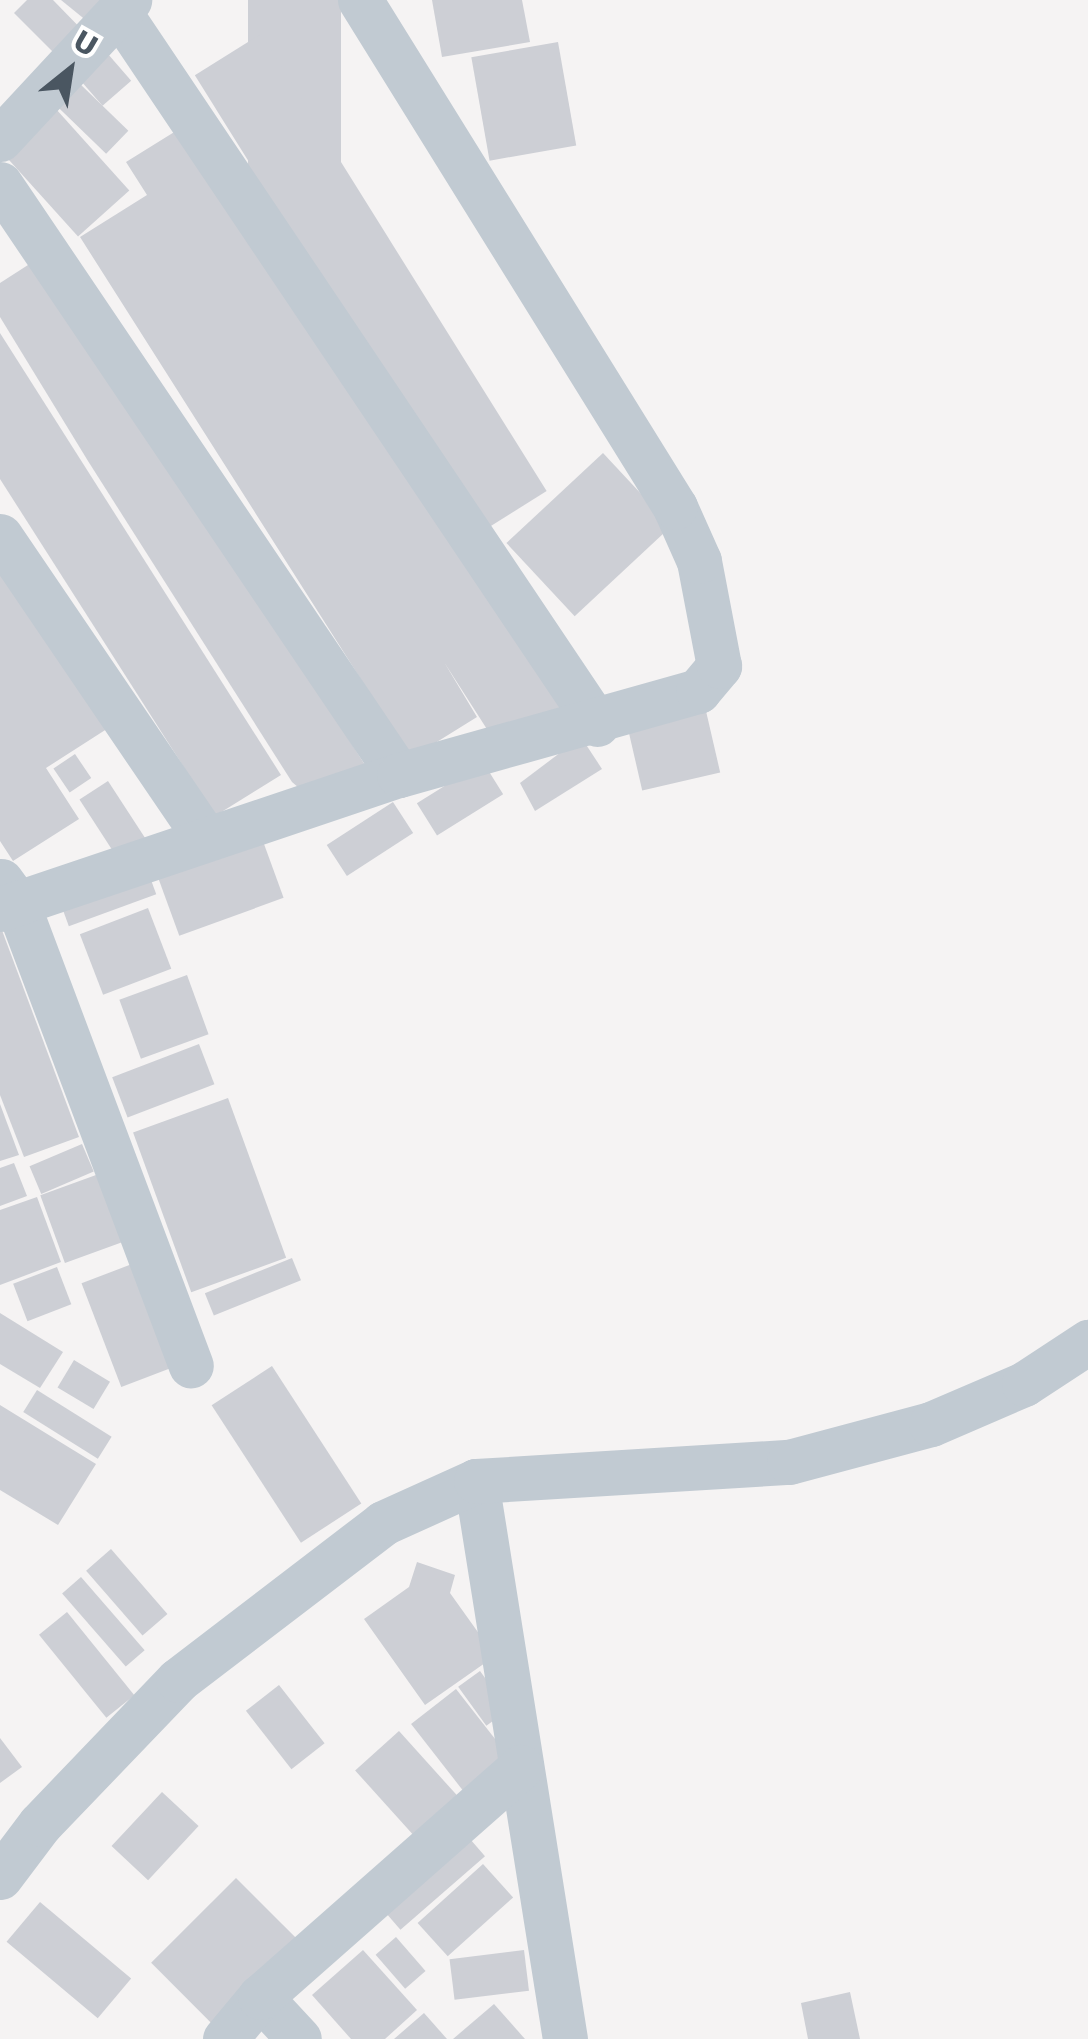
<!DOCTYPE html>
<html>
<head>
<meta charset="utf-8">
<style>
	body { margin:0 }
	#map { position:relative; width:1088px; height:2039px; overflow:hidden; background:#f5f3f3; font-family:"DejaVu Sans",sans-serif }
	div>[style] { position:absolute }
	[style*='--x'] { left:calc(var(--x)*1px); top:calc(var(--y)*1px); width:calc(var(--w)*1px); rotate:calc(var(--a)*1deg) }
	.building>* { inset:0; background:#cdcfd5; transform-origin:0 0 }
	.minor>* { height:45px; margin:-22.5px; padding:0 22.5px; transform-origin:22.5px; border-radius:22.5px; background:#c1cad2 }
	span { translate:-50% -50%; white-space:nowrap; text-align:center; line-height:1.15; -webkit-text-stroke:8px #fff; paint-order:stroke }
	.north { position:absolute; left:20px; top:20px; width:100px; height:100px; -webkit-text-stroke:8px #fff; paint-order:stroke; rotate:30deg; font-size:28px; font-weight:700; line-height:40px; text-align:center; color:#4a5661 }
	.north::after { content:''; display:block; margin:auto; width:35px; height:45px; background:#4a5661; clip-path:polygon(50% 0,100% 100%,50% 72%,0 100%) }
</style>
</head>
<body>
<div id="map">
	<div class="building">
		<i style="clip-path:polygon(27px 0,53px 0,92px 40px,67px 66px,14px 13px)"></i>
		<i style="clip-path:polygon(61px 0,107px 0,93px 26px)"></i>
		<i style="left:248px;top:0;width:93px;height:459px"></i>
		<i style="clip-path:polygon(432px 0,522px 0,530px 42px,442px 57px)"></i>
		<i style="left:261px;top:34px;width:539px;height:78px;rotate:58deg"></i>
		<i style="left:558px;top:42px;width:105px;height:88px;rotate:80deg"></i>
		<i style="left:101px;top:46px;width:46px;height:38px;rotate:49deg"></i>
		<i style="left:78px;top:82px;width:70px;height:32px;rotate:44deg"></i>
		<i style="left:47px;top:99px;width:123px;height:69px;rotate:48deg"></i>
		<i style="clip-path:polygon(192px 121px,565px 707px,499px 748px,444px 662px,477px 717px,411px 758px,80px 237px,147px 195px,126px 162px)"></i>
		<i style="clip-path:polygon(42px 256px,365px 765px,306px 794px,292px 782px,88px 461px,0 317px,0 283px)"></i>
		<i style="clip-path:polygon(0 333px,281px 775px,215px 816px,0 479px)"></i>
		<i style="left:603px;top:453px;width:100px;height:132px;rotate:47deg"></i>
		<i style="clip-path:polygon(0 546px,113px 725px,46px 768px,79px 819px,13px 861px,0 841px)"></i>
		<i style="left:706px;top:711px;width:63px;height:80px;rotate:77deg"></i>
		<i style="clip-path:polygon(581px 737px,602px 769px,535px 811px,520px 783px)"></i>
		<i style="left:75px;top:754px;width:29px;height:26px;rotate:56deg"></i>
		<i style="left:483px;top:762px;width:38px;height:78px;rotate:58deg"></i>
		<i style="left:108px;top:781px;width:69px;height:34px;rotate:57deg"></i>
		<i style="left:393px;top:802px;width:37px;height:79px;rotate:57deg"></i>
		<i style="left:260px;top:833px;width:69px;height:111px;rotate:70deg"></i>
		<i style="left:147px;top:869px;width:27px;height:93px;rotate:70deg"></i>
		<i style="left:148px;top:908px;width:65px;height:73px;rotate:69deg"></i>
		<i style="clip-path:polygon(0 925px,79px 1137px,24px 1157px,0 1095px)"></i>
		<i style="left:187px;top:975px;width:63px;height:72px;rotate:70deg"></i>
		<i style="left:199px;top:1044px;width:43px;height:93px;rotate:69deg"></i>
		<i style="left:228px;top:1098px;width:170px;height:101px;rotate:70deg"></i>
		<i style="clip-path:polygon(0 1104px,19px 1155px,0 1161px)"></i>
		<i style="left:82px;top:1144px;width:30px;height:57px;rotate:67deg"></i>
		<i style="clip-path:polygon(14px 1163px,27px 1196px,0 1206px,0 1168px)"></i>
		<i style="left:107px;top:1171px;width:72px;height:71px;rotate:70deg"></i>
		<i style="clip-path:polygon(37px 1197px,61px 1262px,0 1285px,0 1210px)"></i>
		<i style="left:292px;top:1258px;width:24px;height:94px;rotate:68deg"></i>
		<i style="left:145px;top:1259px;width:111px;height:68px;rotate:69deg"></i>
		<i style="left:57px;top:1267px;width:40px;height:47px;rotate:69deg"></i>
		<i style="clip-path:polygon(0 1313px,63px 1352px,40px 1388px,0 1364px)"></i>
		<i style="left:74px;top:1360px;width:42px;height:32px;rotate:31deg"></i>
		<i style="left:272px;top:1366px;width:164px;height:72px;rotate:57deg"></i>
		<i style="left:37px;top:1390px;width:88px;height:26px;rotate:32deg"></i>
		<i style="clip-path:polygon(0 1405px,96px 1464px,58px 1525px,0 1490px)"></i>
		<i style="left:111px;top:1549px;width:86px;height:33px;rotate:49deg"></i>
		<i style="clip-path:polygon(417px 1562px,455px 1575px,450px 1593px,495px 1656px,425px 1705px,364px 1619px,409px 1587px)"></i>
		<i style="left:81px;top:1577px;width:97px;height:25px;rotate:49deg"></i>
		<i style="left:67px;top:1612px;width:107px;height:36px;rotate:51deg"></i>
		<i style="left:480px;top:1671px;width:48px;height:27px;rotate:54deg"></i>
		<i style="left:279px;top:1685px;width:74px;height:42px;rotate:52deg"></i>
		<i style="left:456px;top:1689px;width:87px;height:57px;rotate:52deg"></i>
		<i style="left:399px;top:1731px;width:93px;height:59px;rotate:48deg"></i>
		<i style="clip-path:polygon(0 1738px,22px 1767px,0 1783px)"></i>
		<i style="left:162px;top:1792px;width:50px;height:74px;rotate:43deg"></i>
		<i style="left:464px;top:1832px;width:32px;height:112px;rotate:49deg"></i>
		<i style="left:483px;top:1864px;width:45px;height:88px;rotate:48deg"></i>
		<i style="left:236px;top:1878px;width:86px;height:120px;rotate:45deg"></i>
		<i style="left:40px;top:1902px;width:119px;height:52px;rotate:40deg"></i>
		<i style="left:396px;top:1937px;width:45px;height:27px;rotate:49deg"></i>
		<i style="clip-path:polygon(363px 1950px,417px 2010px,385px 2039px,351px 2039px,312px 1995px)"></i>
		<i style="left:524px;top:1950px;width:41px;height:75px;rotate:83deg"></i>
		<i style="clip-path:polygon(850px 1992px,860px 2039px,808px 2039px,801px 2003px)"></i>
		<i style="clip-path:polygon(494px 2004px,525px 2039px,453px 2039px)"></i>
		<i style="clip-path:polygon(424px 2013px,447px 2039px,394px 2039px)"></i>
	</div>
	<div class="minor">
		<i style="--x:121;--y:15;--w:854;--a:56.12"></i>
		<i style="--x:0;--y:139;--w:190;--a:-47.1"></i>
		<i style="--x:0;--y:184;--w:713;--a:55.98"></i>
		<i style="--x:0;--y:536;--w:366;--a:55.8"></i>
		<i style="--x:1;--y:881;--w:27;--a:54"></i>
		<i style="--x:17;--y:903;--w:494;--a:69.4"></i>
		<i style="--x:0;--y:909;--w:421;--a:-18.6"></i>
		<i style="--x:399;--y:775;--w:311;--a:-15.7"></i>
		<i style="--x:698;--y:691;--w:33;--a:-50"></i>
		<i style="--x:719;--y:666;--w:107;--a:-100.8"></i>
		<i style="--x:699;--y:561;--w:59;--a:-114"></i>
		<i style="--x:675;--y:507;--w:597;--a:-121.85"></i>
		<i style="--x:476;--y:1481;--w:565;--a:80.94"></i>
		<i style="--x:0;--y:1877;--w:66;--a:-53"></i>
		<i style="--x:40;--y:1824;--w:199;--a:-46.2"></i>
		<i style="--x:178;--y:1680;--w:258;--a:-37.4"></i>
		<i style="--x:383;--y:1523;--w:102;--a:-24.3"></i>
		<i style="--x:476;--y:1481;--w:314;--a:-3.5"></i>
		<i style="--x:789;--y:1462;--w:147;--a:-15"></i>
		<i style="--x:931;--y:1424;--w:101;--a:-23.3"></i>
		<i style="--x:1024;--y:1384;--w:77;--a:-33.3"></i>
		<i style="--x:260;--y:1997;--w:57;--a:47.1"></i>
		<i style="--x:225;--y:2039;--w:55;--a:-50.2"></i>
		<i style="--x:260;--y:1997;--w:348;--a:-41.4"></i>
	</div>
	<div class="north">U</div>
</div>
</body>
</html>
